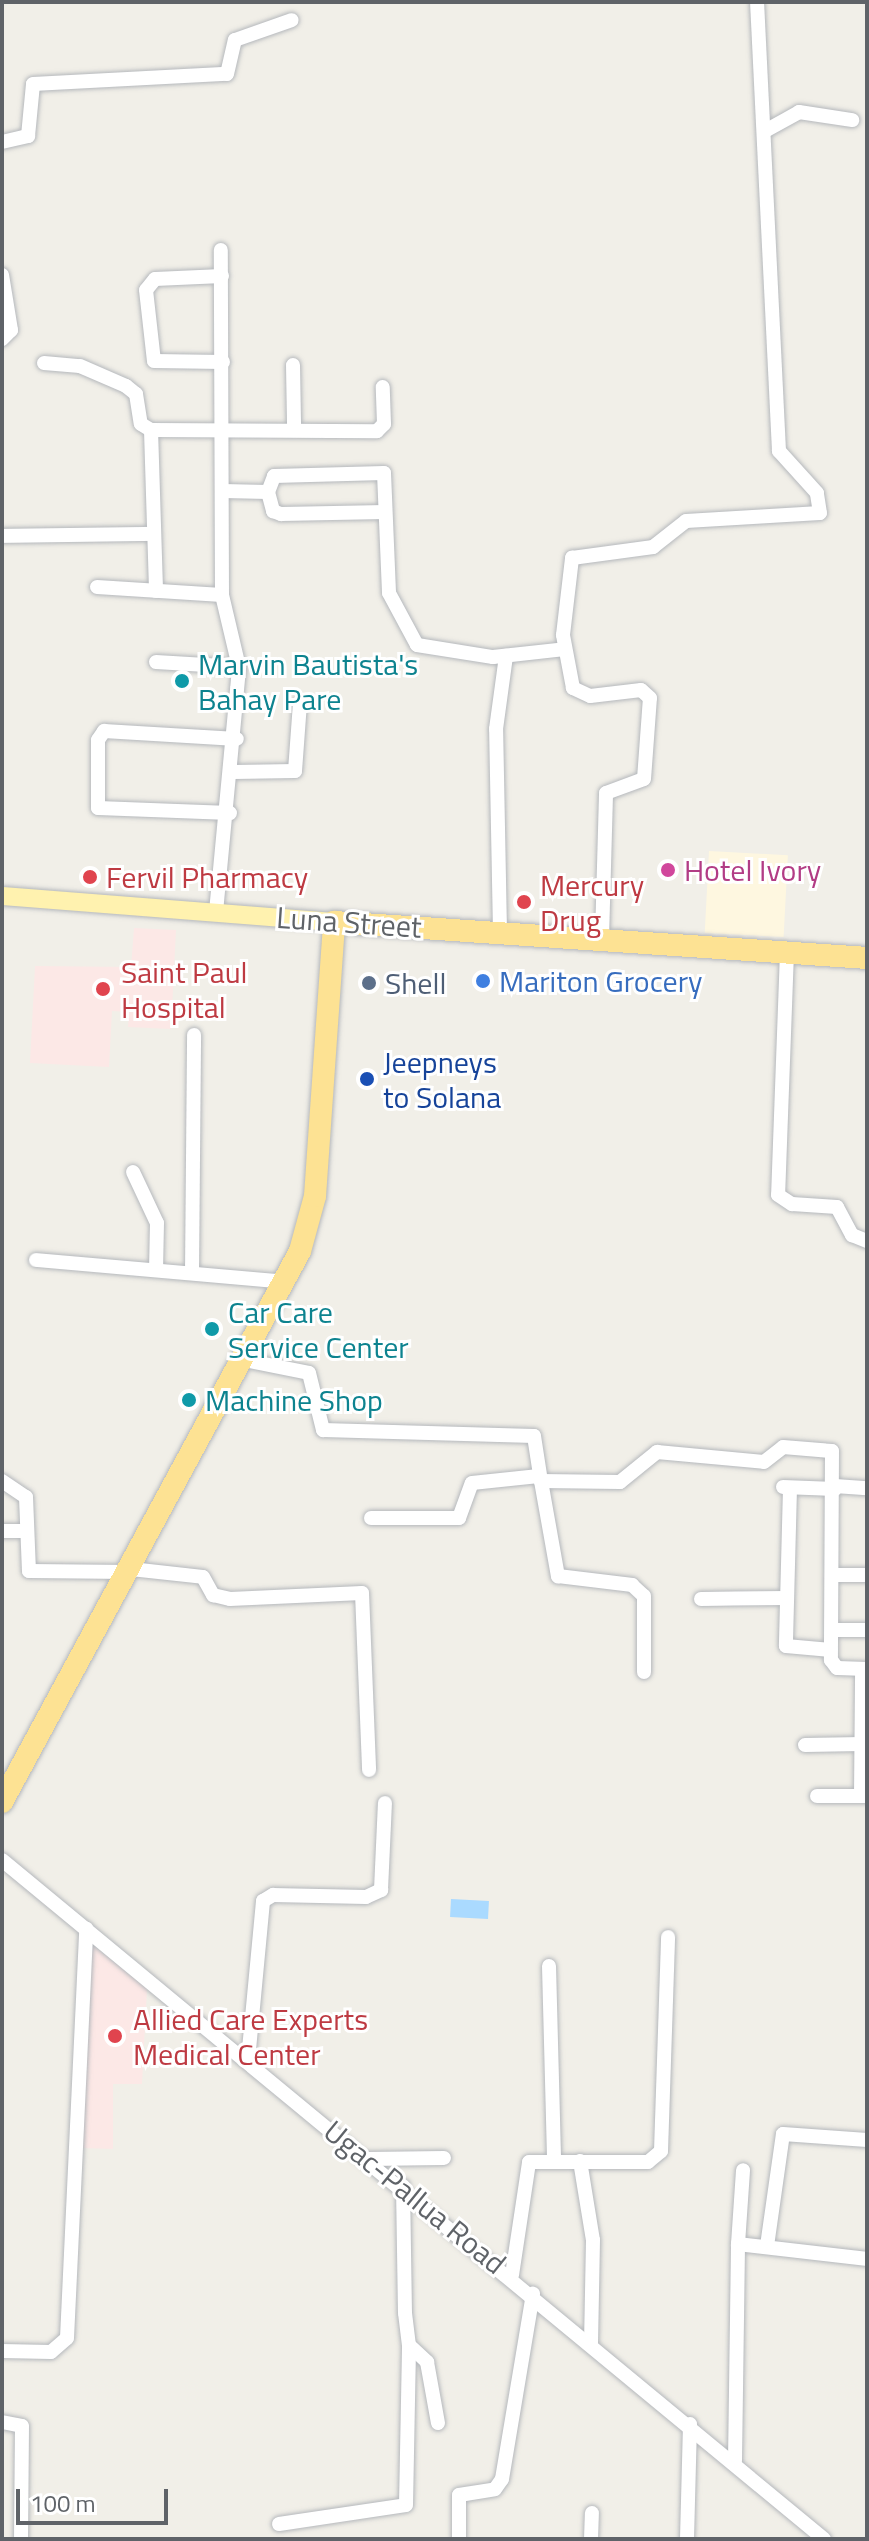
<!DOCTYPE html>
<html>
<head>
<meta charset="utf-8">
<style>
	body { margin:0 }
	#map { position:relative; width:869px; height:2541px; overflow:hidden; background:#f1efe8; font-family:"Titillium Web",sans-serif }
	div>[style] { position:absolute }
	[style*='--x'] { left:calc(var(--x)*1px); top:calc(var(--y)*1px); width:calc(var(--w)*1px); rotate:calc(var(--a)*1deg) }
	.commercial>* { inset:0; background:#fef7e0; transform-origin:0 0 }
	.medical>* { inset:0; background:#fce8e6 }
	.water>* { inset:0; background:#aadaff; transform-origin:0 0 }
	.roads { filter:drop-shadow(0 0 2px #b5b8bc) drop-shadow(0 0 2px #b5b8bc) }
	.minor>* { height:14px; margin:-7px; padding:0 7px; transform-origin:7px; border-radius:7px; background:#fff }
	.major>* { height:18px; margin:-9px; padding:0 9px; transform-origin:9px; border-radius:9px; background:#fff2af }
	.highway>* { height:22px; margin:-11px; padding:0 11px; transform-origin:11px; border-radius:11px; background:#fde293 }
	.dots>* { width:22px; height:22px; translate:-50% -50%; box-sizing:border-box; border:4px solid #fff; border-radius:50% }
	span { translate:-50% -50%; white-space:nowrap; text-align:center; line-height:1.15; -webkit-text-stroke:6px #fff; paint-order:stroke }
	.culture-label { font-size:30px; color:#0d838f }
	.left { translate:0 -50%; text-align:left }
	.hotel-label { font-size:30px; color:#b23c85 }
	.health-label { font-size:30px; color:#be3a42 }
	.street-label { font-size:30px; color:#5f6368 }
	.shop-label { font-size:30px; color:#366cbe }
	.service-label { font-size:30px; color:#4e5e75 }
	.transit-label { font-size:30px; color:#164399 }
	.frame { position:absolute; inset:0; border:4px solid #5f6368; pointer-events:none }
	.scale { position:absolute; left:16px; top:2489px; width:152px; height:36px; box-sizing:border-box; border:4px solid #5f6368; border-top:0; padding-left:10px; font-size:24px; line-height:28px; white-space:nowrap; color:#5f6368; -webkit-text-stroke:6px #fff; paint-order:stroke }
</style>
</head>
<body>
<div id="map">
	<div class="commercial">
		<i style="left:709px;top:851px;width:79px;height:82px;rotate:3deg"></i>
	</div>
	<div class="medical">
		<i style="clip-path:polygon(134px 928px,176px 930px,171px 1029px,128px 1027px,129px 1012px,112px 1011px,109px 1067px,30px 1063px,35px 966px,131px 967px)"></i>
		<i style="clip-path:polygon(90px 1943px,147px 1989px,142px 2084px,113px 2084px,113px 2149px,82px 2148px)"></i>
	</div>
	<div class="water">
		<i style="left:451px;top:1899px;width:38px;height:18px;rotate:3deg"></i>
	</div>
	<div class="roads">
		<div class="minor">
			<i style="--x:765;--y:131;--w:39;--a:-29"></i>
			<i style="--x:799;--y:112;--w:54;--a:8.6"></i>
			<i style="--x:2;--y:142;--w:27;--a:-13"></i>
			<i style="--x:28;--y:136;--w:52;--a:-84.5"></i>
			<i style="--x:33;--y:84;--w:194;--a:-3"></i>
			<i style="--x:227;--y:74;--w:35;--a:-77"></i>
			<i style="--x:235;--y:40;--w:60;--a:-19.3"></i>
			<i style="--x:2;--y:275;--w:56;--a:80.7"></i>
			<i style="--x:11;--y:330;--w:13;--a:135"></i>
			<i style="--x:222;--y:276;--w:67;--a:177.4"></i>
			<i style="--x:155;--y:279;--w:14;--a:129"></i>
			<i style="--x:146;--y:290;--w:71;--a:83.6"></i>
			<i style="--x:154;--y:361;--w:69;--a:0.8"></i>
			<i style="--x:44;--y:363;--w:36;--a:5"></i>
			<i style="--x:80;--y:366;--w:50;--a:23.5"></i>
			<i style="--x:126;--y:386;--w:13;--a:39"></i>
			<i style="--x:136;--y:394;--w:30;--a:81"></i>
			<i style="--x:141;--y:424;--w:12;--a:31"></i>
			<i style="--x:151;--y:430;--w:226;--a:0.3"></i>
			<i style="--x:377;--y:431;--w:10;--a:-45"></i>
			<i style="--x:384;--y:424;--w:37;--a:-92"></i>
			<i style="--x:293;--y:365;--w:60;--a:89"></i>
			<i style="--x:151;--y:430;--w:161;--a:88.2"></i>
			<i style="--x:223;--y:491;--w:45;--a:1.3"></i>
			<i style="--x:268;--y:492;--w:20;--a:75"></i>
			<i style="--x:273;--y:511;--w:9;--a:21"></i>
			<i style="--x:281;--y:514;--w:104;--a:-1.1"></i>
			<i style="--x:268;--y:492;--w:17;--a:-69"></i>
			<i style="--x:274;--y:476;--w:110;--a:-1.6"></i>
			<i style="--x:384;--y:473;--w:120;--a:87.6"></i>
			<i style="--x:389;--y:593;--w:59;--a:61.7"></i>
			<i style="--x:417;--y:645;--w:77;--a:9"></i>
			<i style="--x:493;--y:657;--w:72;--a:-6.3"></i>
			<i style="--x:2;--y:536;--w:152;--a:-0.8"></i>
			<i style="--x:97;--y:587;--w:125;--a:3.7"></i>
			<i style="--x:156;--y:662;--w:83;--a:3.4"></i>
			<i style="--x:234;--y:772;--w:61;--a:-0.9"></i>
			<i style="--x:295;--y:771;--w:68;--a:-85.8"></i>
			<i style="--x:230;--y:813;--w:132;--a:-177.8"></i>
			<i style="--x:98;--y:808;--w:68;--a:-90"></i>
			<i style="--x:98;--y:740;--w:11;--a:-56"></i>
			<i style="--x:104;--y:731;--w:133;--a:3.4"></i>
			<i style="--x:216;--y:912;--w:246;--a:-84.6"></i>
			<i style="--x:239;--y:667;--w:74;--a:-103.3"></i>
			<i style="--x:222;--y:595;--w:345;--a:-90.2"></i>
			<i style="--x:500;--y:932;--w:203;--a:-91.1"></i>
			<i style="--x:496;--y:729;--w:74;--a:-82.2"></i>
			<i style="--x:602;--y:938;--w:145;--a:-88.4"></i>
			<i style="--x:606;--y:793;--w:40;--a:-20.2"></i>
			<i style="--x:644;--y:779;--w:81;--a:-85.8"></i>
			<i style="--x:650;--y:698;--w:12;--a:-138"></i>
			<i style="--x:641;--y:690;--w:51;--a:173.3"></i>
			<i style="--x:590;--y:696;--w:19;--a:-155"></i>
			<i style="--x:573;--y:688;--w:54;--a:-100.7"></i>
			<i style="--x:563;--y:635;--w:78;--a:-83.3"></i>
			<i style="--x:572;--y:558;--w:82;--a:-7.7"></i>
			<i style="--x:653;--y:547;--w:42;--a:-38.2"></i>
			<i style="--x:686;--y:521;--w:134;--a:-3.4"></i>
			<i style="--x:820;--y:513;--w:20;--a:-99"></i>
			<i style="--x:817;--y:493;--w:57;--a:-132.1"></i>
			<i style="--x:779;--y:451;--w:450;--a:-92.8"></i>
			<i style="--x:787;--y:952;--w:243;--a:92.1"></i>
			<i style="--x:778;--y:1195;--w:17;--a:33"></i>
			<i style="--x:792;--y:1204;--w:45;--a:3.8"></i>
			<i style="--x:837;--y:1207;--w:32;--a:62"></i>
			<i style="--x:852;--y:1235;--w:16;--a:22"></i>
			<i style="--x:133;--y:1172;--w:56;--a:64.8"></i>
			<i style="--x:157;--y:1223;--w:47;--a:91.2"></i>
			<i style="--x:36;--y:1260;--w:251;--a:5"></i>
			<i style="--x:192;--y:1273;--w:238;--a:-89.5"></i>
			<i style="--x:244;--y:1360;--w:66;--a:11.3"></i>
			<i style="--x:309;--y:1373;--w:59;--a:76.2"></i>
			<i style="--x:323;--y:1430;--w:211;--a:1.6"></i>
			<i style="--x:534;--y:1436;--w:46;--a:81.2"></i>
			<i style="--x:541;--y:1481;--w:79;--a:0.7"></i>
			<i style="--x:620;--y:1482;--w:48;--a:-39"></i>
			<i style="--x:657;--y:1452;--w:107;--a:5.3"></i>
			<i style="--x:764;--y:1462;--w:24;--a:-38"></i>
			<i style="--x:783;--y:1447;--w:49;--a:4.7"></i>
			<i style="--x:832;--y:1451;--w:209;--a:90.3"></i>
			<i style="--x:831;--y:1660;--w:10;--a:53"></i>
			<i style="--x:837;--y:1668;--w:30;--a:2"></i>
			<i style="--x:2;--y:1481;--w:29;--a:34"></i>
			<i style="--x:26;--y:1497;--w:74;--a:87.7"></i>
			<i style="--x:29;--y:1571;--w:101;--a:0.6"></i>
			<i style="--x:541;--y:1481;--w:97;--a:79.9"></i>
			<i style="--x:558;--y:1576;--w:75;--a:6.9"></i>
			<i style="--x:632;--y:1585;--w:16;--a:43"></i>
			<i style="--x:644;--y:1596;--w:76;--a:90"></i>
			<i style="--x:835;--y:1486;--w:32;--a:4"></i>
			<i style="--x:783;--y:1487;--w:52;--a:2.2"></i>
			<i style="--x:790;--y:1488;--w:158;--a:91.5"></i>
			<i style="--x:786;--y:1646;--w:45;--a:5.1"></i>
			<i style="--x:371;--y:1518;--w:88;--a:0"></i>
			<i style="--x:459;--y:1518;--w:37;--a:-70"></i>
			<i style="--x:472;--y:1483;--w:67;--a:-6"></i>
			<i style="--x:2;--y:1531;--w:25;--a:0"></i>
			<i style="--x:131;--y:1569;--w:72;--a:6.3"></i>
			<i style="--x:203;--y:1577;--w:21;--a:61"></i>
			<i style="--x:213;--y:1595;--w:17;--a:13"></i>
			<i style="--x:230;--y:1599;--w:132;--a:-2.6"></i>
			<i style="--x:362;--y:1593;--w:177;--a:87.7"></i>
			<i style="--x:833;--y:1575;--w:34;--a:0"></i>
			<i style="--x:701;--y:1599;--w:85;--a:-0.7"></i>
			<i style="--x:832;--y:1630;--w:35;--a:0"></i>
			<i style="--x:805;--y:1745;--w:57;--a:-1"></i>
			<i style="--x:817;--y:1796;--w:50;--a:0"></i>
			<i style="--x:861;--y:1796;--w:127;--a:-89.5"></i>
			<i style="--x:2;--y:1860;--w:1066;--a:39.56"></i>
			<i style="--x:549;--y:1966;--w:195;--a:88.5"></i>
			<i style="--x:248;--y:2060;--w:160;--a:-84.6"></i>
			<i style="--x:263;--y:1901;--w:12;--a:-31"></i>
			<i style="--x:273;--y:1895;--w:93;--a:1.2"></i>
			<i style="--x:366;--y:1897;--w:17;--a:-25"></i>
			<i style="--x:381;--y:1890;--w:87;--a:-87.4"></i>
			<i style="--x:368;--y:2159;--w:76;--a:-0.8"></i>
			<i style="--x:580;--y:2161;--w:80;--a:80.7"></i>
			<i style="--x:593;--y:2240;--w:103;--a:91.1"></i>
			<i style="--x:403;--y:2186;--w:127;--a:89.1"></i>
			<i style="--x:405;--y:2313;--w:32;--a:83"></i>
			<i style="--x:409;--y:2345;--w:25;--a:43"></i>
			<i style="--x:427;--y:2362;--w:62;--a:79.8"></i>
			<i style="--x:738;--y:2244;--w:74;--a:-86.1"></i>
			<i style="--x:767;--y:2246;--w:113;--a:-81.9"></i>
			<i style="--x:783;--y:2134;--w:84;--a:4.1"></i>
			<i style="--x:512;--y:2275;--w:114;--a:-81.4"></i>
			<i style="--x:529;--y:2162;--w:119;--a:0"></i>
			<i style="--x:648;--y:2162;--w:17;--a:-40"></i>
			<i style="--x:661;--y:2151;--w:214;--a:-88.1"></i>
			<i style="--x:2;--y:2351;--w:49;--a:1.2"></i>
			<i style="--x:51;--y:2352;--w:21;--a:-41"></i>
			<i style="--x:67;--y:2338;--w:410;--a:-87.3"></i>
			<i style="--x:2;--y:2422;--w:20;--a:11"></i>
			<i style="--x:22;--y:2426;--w:113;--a:90.5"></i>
			<i style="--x:735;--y:2461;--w:217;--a:-89.2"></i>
			<i style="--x:738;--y:2244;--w:130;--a:6.6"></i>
			<i style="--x:279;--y:2524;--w:128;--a:-8.5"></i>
			<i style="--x:406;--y:2505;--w:160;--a:-88.9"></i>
			<i style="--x:459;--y:2539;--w:44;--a:-90"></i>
			<i style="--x:459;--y:2495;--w:36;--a:-9"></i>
			<i style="--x:495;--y:2489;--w:12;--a:-55"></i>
			<i style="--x:502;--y:2479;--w:188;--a:-80.5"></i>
			<i style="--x:591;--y:2539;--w:26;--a:-88"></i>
			<i style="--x:687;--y:2539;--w:115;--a:-88.5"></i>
		</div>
		<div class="major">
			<i style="--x:2;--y:896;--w:333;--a:4.5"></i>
		</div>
		<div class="highway">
			<i style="--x:2;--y:1802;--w:626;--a:-61.59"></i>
			<i style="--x:300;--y:1251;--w:57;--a:-74.7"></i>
			<i style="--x:315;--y:1196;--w:275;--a:-86"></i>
			<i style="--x:334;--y:922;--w:534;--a:3.86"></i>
		</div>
	</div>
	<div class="dots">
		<i style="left:182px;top:681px;background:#0f9aa8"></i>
		<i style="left:668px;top:870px;background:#d1479c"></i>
		<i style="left:90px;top:877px;background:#e0444e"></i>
		<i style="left:524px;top:902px;background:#e0444e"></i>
		<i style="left:483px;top:981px;background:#3f7fe0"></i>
		<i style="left:369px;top:983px;background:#5c6f8a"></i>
		<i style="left:103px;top:989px;background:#e0444e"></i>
		<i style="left:367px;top:1079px;background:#1a4fb4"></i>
		<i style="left:212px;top:1329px;background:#0f9aa8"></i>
		<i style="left:189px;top:1400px;background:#0f9aa8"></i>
		<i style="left:115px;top:2036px;background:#e0444e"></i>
	</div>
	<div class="culture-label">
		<span class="left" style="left:198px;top:681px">Marvin Bautista's<br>Bahay Pare</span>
		<span class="left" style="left:228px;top:1329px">Car Care<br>Service Center</span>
		<span class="left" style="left:205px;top:1400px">Machine Shop</span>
	</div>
	<div class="hotel-label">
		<span class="left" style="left:684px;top:870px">Hotel Ivory</span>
	</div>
	<div class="health-label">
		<span class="left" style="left:106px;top:877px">Fervil Pharmacy</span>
		<span class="left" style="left:540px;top:902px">Mercury<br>Drug</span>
		<span class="left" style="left:121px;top:989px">Saint Paul<br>Hospital</span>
		<span class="left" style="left:133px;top:2036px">Allied Care Experts<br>Medical Center</span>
	</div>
	<div class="street-label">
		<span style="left:349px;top:922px;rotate:4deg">Luna Street</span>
		<span style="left:415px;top:2197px;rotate:39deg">Ugac-Pallua Road</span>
	</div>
	<div class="shop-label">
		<span class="left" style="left:499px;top:981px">Mariton Grocery</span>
	</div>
	<div class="service-label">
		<span class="left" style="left:385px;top:983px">Shell</span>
	</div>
	<div class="transit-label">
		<span class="left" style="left:383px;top:1079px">Jeepneys<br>to Solana</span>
	</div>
	<div class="frame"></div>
	<div class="scale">100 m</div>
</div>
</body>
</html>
